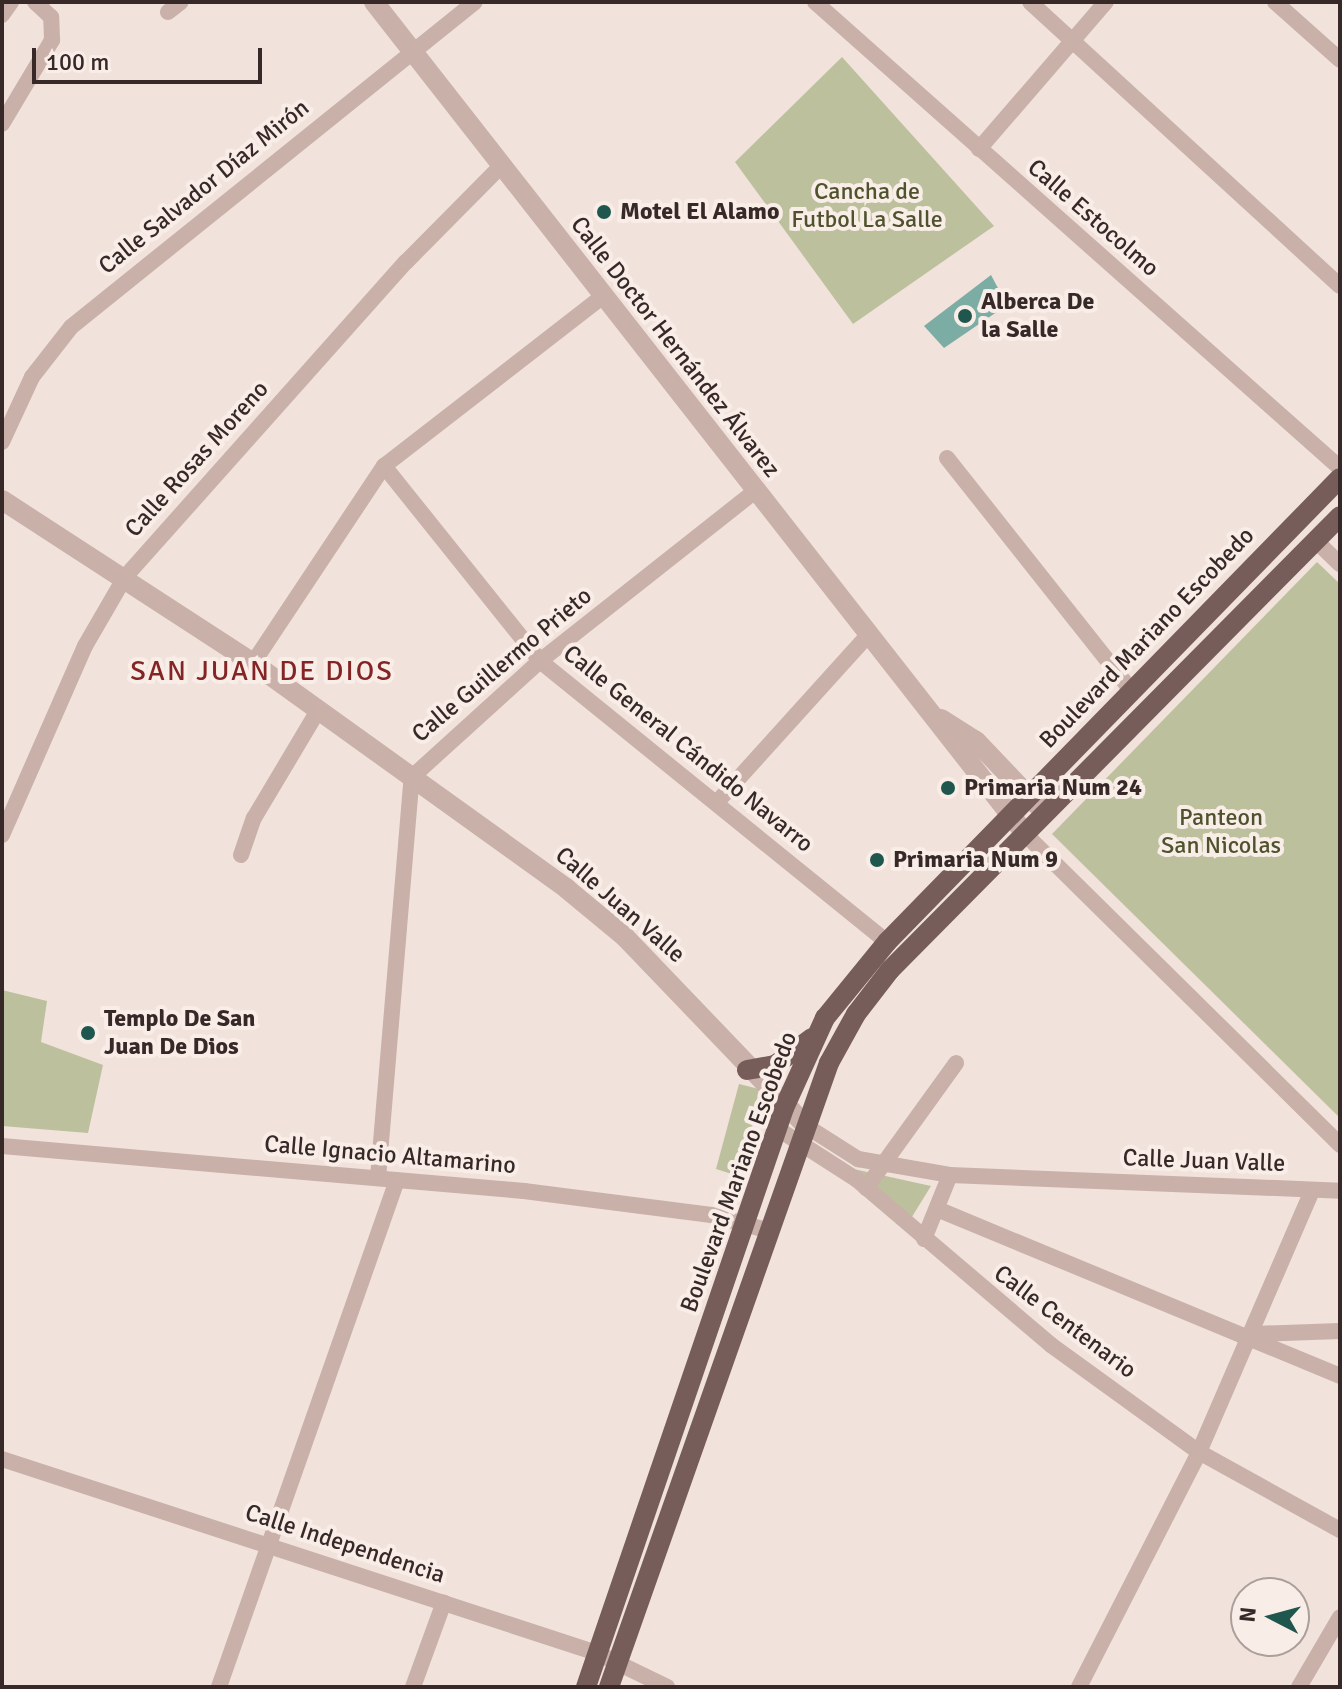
<!DOCTYPE html>
<html>
<head>
<meta charset="utf-8">
<style>
	body { margin:0 }
	#map { position:relative; width:1342px; height:1689px; overflow:hidden; background:#f1e2dc; font-family:Signika,sans-serif }
	div>[style] { position:absolute }
	[style*='--x'] { left:calc(var(--x)*1px); top:calc(var(--y)*1px); width:calc(var(--w)*1px); rotate:calc(var(--a)*1deg) }
	.green>* { inset:0; background:#bcc09c }
	.water>* { inset:0; background:#7cada4 }
	.minor>* { height:16px; margin:-8px; padding:0 8px; transform-origin:8px; border-radius:8px; background:#c9b0a8 }
	.tertiary>* { height:20px; margin:-10px; padding:0 10px; transform-origin:10px; border-radius:10px; background:#c9b0a8 }
	.primary>* { height:20px; margin:-10px; padding:0 10px; transform-origin:10px; border-radius:10px; background:#775d5a }
	.dots>* { width:22px; height:22px; translate:-50% -50%; box-sizing:border-box; border:4px solid #f9ede8; border-radius:50% }
	span { translate:-50% -50%; white-space:nowrap; text-align:center; line-height:1.15; -webkit-text-stroke:8px #f9ede8; paint-order:stroke }
	.street-label { font-size:24px; color:#362928 }
	.park-label { font-size:24px; color:#4e532d }
	.poi-label { font-size:24px; color:#362928; font-weight:700 }
	.left { translate:0 -50%; text-align:left }
	.quarter-label { font-size:28px; color:#822524; letter-spacing:2px }
	.frame { position:absolute; inset:0; border:4px solid #362928; pointer-events:none }
	.north { position:absolute; left:1230px; top:1577px; width:80px; height:80px; box-sizing:border-box; background:#f9ede8; border:2px solid #ab9f9b; border-radius:50%; rotate:276deg; font-size:22px; font-weight:700; line-height:32px; text-align:center; color:#362928 }
	.north::after { content:''; display:block; margin:auto; width:28px; height:36px; background:#1f564d; clip-path:polygon(50% 0,100% 100%,50% 72%,0 100%) }
	.scale { position:absolute; left:32px; top:48px; width:230px; height:36px; box-sizing:border-box; border:4px solid #362928; border-top:0; padding-left:10px; font-size:24px; line-height:28px; white-space:nowrap; color:#362928; -webkit-text-stroke:6px #f9ede8; paint-order:stroke }
</style>
</head>
<body>
<div id="map">
	<div class="green">
		<i style="clip-path:polygon(842px 57px,994px 226px,853px 324px,735px 162px)"></i>
		<i style="clip-path:polygon(1317px 562px,1340px 584px,1340px 1118px,1052px 834px)"></i>
		<i style="clip-path:polygon(2px 990px,47px 1001px,41px 1042px,103px 1065px,88px 1133px,2px 1126px)"></i>
		<i style="clip-path:polygon(739px 1084px,759px 1089px,748px 1150px,735px 1175px,716px 1169px)"></i>
		<i style="clip-path:polygon(849px 1168px,931px 1186px,910px 1220px)"></i>
	</div>
	<div class="water">
		<i style="clip-path:polygon(991px 275px,1007px 305px,944px 348px,924px 326px)"></i>
	</div>
	<div class="minor">
		<i style="--x:815;--y:2;--w:702;--a:41.59"></i>
		<i style="--x:1030;--y:2;--w:420;--a:42.5"></i>
		<i style="--x:1275;--y:2;--w:87;--a:41.7"></i>
		<i style="--x:168;--y:12;--w:16;--a:-38"></i>
		<i style="--x:2;--y:15;--w:16;--a:-55"></i>
		<i style="--x:2;--y:124;--w:98;--a:-59.2"></i>
		<i style="--x:52;--y:40;--w:23;--a:-92"></i>
		<i style="--x:51;--y:17;--w:22;--a:-137"></i>
		<i style="--x:979;--y:149;--w:194;--a:-49.2"></i>
		<i style="--x:2;--y:442;--w:72;--a:-65.2"></i>
		<i style="--x:32;--y:377;--w:63;--a:-52"></i>
		<i style="--x:71;--y:327;--w:518;--a:-38.82"></i>
		<i style="--x:947;--y:458;--w:298;--a:51.6"></i>
		<i style="--x:384;--y:466;--w:250;--a:51.3"></i>
		<i style="--x:540;--y:661;--w:447;--a:39"></i>
		<i style="--x:1316;--y:541;--w:33;--a:44"></i>
		<i style="--x:253;--y:663;--w:237;--a:-56.4"></i>
		<i style="--x:384;--y:466;--w:276;--a:-37.8"></i>
		<i style="--x:719;--y:800;--w:224;--a:-47.9"></i>
		<i style="--x:2;--y:835;--w:206;--a:-66.3"></i>
		<i style="--x:85;--y:646;--w:80;--a:-59.9"></i>
		<i style="--x:125;--y:577;--w:422;--a:-48.3"></i>
		<i style="--x:406;--y:262;--w:136;--a:-45.3"></i>
		<i style="--x:1027;--y:836;--w:440;--a:44.6"></i>
		<i style="--x:241;--y:855;--w:39;--a:-71"></i>
		<i style="--x:254;--y:818;--w:127;--a:-59.2"></i>
		<i style="--x:806;--y:1126;--w:62;--a:32.4"></i>
		<i style="--x:858;--y:1159;--w:93;--a:9.9"></i>
		<i style="--x:950;--y:1175;--w:390;--a:2.3"></i>
		<i style="--x:778;--y:1129;--w:93;--a:32.7"></i>
		<i style="--x:856;--y:1179;--w:256;--a:40.4"></i>
		<i style="--x:1051;--y:1345;--w:183;--a:35.9"></i>
		<i style="--x:1199;--y:1452;--w:161;--a:29"></i>
		<i style="--x:2;--y:1146;--w:524;--a:4.93"></i>
		<i style="--x:524;--y:1191;--w:189;--a:7.3"></i>
		<i style="--x:711;--y:1215;--w:61;--a:15.2"></i>
		<i style="--x:378;--y:1178;--w:402;--a:-85.2"></i>
		<i style="--x:412;--y:777;--w:173;--a:-42.2"></i>
		<i style="--x:540;--y:661;--w:273;--a:-38.3"></i>
		<i style="--x:866;--y:1188;--w:154;--a:-54.2"></i>
		<i style="--x:937;--y:1209;--w:436;--a:22.5"></i>
		<i style="--x:924;--y:1239;--w:69;--a:-67.9"></i>
		<i style="--x:1254;--y:1334;--w:86;--a:-2"></i>
		<i style="--x:2;--y:1459;--w:626;--a:18.06"></i>
		<i style="--x:597;--y:1653;--w:78;--a:25.9"></i>
		<i style="--x:219;--y:1687;--w:537;--a:-70.65"></i>
		<i style="--x:413;--y:1687;--w:90;--a:-70"></i>
		<i style="--x:1079;--y:1687;--w:264;--a:-62.9"></i>
		<i style="--x:1199;--y:1452;--w:284;--a:-66.6"></i>
		<i style="--x:1299;--y:1687;--w:81;--a:-59.6"></i>
	</div>
	<div class="tertiary">
		<i style="--x:374;--y:2;--w:1059;--a:51.94"></i>
		<i style="--x:2;--y:500;--w:299;--a:33"></i>
		<i style="--x:253;--y:663;--w:387;--a:35.7"></i>
		<i style="--x:567;--y:889;--w:75;--a:39.6"></i>
		<i style="--x:625;--y:937;--w:262;--a:46.2"></i>
		<i style="--x:941;--y:719;--w:41;--a:32.2"></i>
		<i style="--x:976;--y:741;--w:94;--a:46.3"></i>
	</div>
	<div class="primary">
		<i style="--x:747;--y:1070;--w:28;--a:-10"></i>
		<i style="--x:775;--y:1065;--w:46;--a:-36.1"></i>
		<i style="--x:586;--y:1687;--w:612;--a:-71.12"></i>
		<i style="--x:784;--y:1108;--w:99;--a:-65.5"></i>
		<i style="--x:825;--y:1018;--w:98;--a:-50.8"></i>
		<i style="--x:887;--y:942;--w:648;--a:-45.69"></i>
		<i style="--x:609;--y:1687;--w:662;--a:-70.58"></i>
		<i style="--x:829;--y:1063;--w:56;--a:-61.1"></i>
		<i style="--x:856;--y:1014;--w:56;--a:-52.3"></i>
		<i style="--x:890;--y:970;--w:639;--a:-45.25"></i>
	</div>
	<div class="dots">
		<i style="left:604px;top:212px;background:#1f564d"></i>
		<i style="left:965px;top:316px;background:#1f564d"></i>
		<i style="left:948px;top:788px;background:#1f564d"></i>
		<i style="left:877px;top:860px;background:#1f564d"></i>
		<i style="left:88px;top:1033px;background:#1f564d"></i>
	</div>
	<div class="street-label">
		<span style="left:204px;top:187px;rotate:-39deg">Calle Salvador Díaz Mirón</span>
		<span style="left:1093px;top:218px;rotate:41deg">Calle Estocolmo</span>
		<span style="left:675px;top:347px;rotate:52deg">Calle Doctor Hernández Álvarez</span>
		<span style="left:197px;top:459px;rotate:-48deg">Calle Rosas Moreno</span>
		<span style="left:1147px;top:638px;rotate:-46deg">Boulevard Mariano Escobedo</span>
		<span style="left:502px;top:665px;rotate:-40deg">Calle Guillermo Prieto</span>
		<span style="left:688px;top:749px;rotate:39deg">Calle General Cándido Navarro</span>
		<span style="left:620px;top:905px;rotate:41deg">Calle Juan Valle</span>
		<span style="left:390px;top:1155px;rotate:5deg">Calle Ignacio Altamarino</span>
		<span style="left:1204px;top:1161px;rotate:2deg">Calle Juan Valle</span>
		<span style="left:739px;top:1172px;rotate:-70deg">Boulevard Mariano Escobedo</span>
		<span style="left:1065px;top:1322px;rotate:37deg">Calle Centenario</span>
		<span style="left:345px;top:1544px;rotate:18deg">Calle Independencia</span>
	</div>
	<div class="park-label">
		<span style="left:867px;top:206px">Cancha de<br>Futbol La Salle</span>
		<span style="left:1221px;top:832px">Panteon<br>San Nicolas</span>
	</div>
	<div class="poi-label">
		<span class="left" style="left:620px;top:212px">Motel El Alamo</span>
		<span class="left" style="left:981px;top:316px">Alberca De<br>la Salle</span>
		<span class="left" style="left:964px;top:788px">Primaria Num 24</span>
		<span class="left" style="left:893px;top:860px">Primaria Num 9</span>
		<span class="left" style="left:104px;top:1033px">Templo De San<br>Juan De Dios</span>
	</div>
	<div class="quarter-label">
		<span style="left:262px;top:671px">SAN JUAN DE DIOS</span>
	</div>
	<div class="frame"></div>
	<div class="north">N</div>
	<div class="scale">100 m</div>
</div>
</body>
</html>
